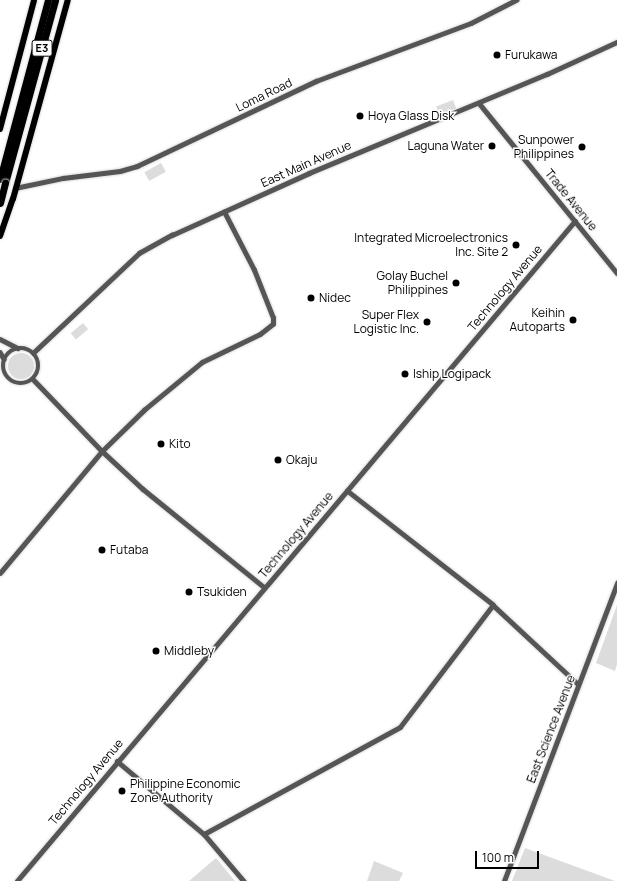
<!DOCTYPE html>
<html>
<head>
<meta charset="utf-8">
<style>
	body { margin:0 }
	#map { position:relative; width:617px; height:881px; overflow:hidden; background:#fff; font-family:Manrope,sans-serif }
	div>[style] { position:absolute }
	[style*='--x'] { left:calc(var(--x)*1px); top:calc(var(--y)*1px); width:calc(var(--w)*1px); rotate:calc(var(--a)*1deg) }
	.green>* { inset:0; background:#dcdcdc; transform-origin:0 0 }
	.round { border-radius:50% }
	.roads { filter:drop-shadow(0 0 1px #dbdbdb) drop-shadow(0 0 1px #dbdbdb) }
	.minor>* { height:4.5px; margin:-2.25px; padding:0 2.25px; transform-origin:2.25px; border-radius:2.25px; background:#555 }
	.minor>.ring { margin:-2.25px; padding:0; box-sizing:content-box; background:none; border:4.5px solid #555; border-radius:50% }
	.major>* { height:6px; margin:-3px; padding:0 3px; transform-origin:3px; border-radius:3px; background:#000 }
	.highway>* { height:7px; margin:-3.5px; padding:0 3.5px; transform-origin:3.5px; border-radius:3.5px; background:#000 }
	.bridges { filter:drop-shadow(0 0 1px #dbdbdb) drop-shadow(0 0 1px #dbdbdb) }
	.highway-bridge>* { height:7px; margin:-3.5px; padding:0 3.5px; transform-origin:3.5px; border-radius:3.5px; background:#000 }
	.dots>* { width:11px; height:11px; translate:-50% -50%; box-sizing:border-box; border:2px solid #fff; border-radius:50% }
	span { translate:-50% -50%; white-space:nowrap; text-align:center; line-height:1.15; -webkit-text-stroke:3px #fff; paint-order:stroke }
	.shield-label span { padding:1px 3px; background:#fff; border:1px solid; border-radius:3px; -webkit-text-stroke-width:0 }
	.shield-label { font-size:11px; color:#000; font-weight:700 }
	.poi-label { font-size:12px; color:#000 }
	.left { translate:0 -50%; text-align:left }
	.right { translate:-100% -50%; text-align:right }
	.street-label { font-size:12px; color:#000 }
	.scale { position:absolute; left:475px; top:851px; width:64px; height:18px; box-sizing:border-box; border:2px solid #000; border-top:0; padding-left:5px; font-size:12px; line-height:14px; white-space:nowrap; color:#000; -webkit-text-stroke:3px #fff; paint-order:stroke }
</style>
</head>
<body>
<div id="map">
	<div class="green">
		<i style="left:453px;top:100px;width:9px;height:18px;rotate:69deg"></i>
		<i style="left:161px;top:163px;width:10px;height:19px;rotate:61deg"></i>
		<i style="left:83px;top:323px;width:8px;height:16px;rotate:50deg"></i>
		<i class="round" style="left:8px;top:353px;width:26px;height:26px"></i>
		<i style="clip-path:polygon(617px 605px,617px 664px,615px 671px,596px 663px)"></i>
		<i style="clip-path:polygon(525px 848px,615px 881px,512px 881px)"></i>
		<i style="clip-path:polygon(216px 858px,235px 881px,189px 881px)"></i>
		<i style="clip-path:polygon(374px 861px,403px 873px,399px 881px,367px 881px)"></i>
	</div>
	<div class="roads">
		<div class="minor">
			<i style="--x:479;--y:103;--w:219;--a:50.9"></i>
			<i style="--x:15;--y:188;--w:49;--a:-11.8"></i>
			<i style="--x:63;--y:178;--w:57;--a:-7"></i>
			<i style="--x:120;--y:171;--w:18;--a:-16"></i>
			<i style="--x:137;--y:166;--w:198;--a:-25.4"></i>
			<i style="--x:316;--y:81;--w:165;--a:-20.5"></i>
			<i style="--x:471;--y:23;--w:51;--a:-27.1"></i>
			<i style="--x:0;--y:339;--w:20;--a:27"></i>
			<i class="ring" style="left:3px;top:348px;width:31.5px;height:31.5px"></i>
			<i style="--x:0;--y:352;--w:8;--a:60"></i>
			<i style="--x:33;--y:353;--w:146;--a:-43.3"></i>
			<i style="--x:139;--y:253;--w:38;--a:-29"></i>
			<i style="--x:172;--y:235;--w:150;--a:-24.3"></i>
			<i style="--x:309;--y:173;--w:258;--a:-22.6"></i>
			<i style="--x:547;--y:74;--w:77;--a:-24.6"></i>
			<i style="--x:33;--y:379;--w:100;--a:46.2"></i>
			<i style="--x:102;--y:451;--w:56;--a:42.8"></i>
			<i style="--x:143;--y:489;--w:156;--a:39"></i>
			<i style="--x:0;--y:573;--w:159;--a:-50.1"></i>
			<i style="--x:102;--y:451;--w:59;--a:-44.3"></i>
			<i style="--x:144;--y:410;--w:75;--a:-39.6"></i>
			<i style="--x:202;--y:362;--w:64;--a:-25.8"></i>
			<i style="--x:260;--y:334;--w:16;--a:-38"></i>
			<i style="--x:273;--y:324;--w:6;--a:-90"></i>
			<i style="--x:273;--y:318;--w:52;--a:-111.6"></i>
			<i style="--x:254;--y:270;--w:65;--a:-117.3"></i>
			<i style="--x:493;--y:605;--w:116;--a:42.9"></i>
			<i style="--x:117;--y:761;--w:114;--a:40"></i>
			<i style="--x:204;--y:834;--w:62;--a:49.6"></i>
			<i style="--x:204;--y:834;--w:223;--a:-28.6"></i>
			<i style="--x:400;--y:727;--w:153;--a:-52.7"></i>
			<i style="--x:493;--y:605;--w:185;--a:-142"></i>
			<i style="--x:17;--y:881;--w:864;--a:-49.79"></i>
			<i style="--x:504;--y:881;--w:319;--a:-69.2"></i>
		</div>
		<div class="major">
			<i style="--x:0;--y:129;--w:133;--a:-75.2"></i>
			<i style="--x:0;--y:236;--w:39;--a:-71"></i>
			<i style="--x:13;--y:199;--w:206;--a:-74.6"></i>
		</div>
		<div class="highway">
			<i style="--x:0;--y:179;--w:185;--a:-75"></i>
			<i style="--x:5;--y:183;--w:190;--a:-74.7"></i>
		</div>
	</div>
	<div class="bridges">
		<div class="highway-bridge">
			<i style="--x:0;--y:203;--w:21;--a:-76"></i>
		</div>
	</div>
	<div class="dots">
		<i style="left:497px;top:55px;background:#000"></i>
		<i style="left:360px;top:116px;background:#000"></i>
		<i style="left:492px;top:146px;background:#000"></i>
		<i style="left:582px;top:147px;background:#000"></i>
		<i style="left:516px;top:245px;background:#000"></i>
		<i style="left:456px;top:283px;background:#000"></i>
		<i style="left:311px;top:298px;background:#000"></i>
		<i style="left:573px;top:320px;background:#000"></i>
		<i style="left:427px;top:322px;background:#000"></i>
		<i style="left:405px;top:374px;background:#000"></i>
		<i style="left:161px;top:444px;background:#000"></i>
		<i style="left:278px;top:460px;background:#000"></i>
		<i style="left:102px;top:550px;background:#000"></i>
		<i style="left:189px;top:592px;background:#000"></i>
		<i style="left:156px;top:651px;background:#000"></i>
		<i style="left:122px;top:791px;background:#000"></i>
	</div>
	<div class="shield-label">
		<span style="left:42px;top:48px">E3</span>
	</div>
	<div class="poi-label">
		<span class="left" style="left:505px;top:55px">Furukawa</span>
		<span class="left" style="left:368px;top:116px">Hoya Glass Disk</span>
		<span class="right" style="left:574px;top:147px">Sunpower<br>Philippines</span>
		<span class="right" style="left:484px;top:146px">Laguna Water</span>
		<span class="right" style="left:508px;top:245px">Integrated Microelectronics<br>Inc. Site 2</span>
		<span class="right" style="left:448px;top:283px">Golay Buchel<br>Philippines</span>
		<span class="left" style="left:319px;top:298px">Nidec</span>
		<span class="right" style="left:565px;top:320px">Keihin<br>Autoparts</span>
		<span class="right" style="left:419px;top:322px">Super Flex<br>Logistic Inc.</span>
		<span class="left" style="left:413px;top:374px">Iship Logipack</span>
		<span class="left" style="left:169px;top:444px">Kito</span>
		<span class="left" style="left:286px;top:460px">Okaju</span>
		<span class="left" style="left:110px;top:550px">Futaba</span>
		<span class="left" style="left:197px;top:592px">Tsukiden</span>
		<span class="left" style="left:164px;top:651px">Middleby</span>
		<span class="left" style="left:130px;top:791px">Philippine Economic<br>Zone Authority</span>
	</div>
	<div class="street-label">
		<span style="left:264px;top:95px;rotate:-26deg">Loma Road</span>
		<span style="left:306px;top:164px;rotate:-24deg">East Main Avenue</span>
		<span style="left:571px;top:200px;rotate:51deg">Trade Avenue</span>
		<span style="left:505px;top:288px;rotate:-50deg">Technology Avenue</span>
		<span style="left:296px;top:535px;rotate:-50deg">Technology Avenue</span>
		<span style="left:551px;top:729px;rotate:-69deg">East Science Avenue</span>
		<span style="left:86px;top:782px;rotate:-50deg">Technology Avenue</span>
	</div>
	<div class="scale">100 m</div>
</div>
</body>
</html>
